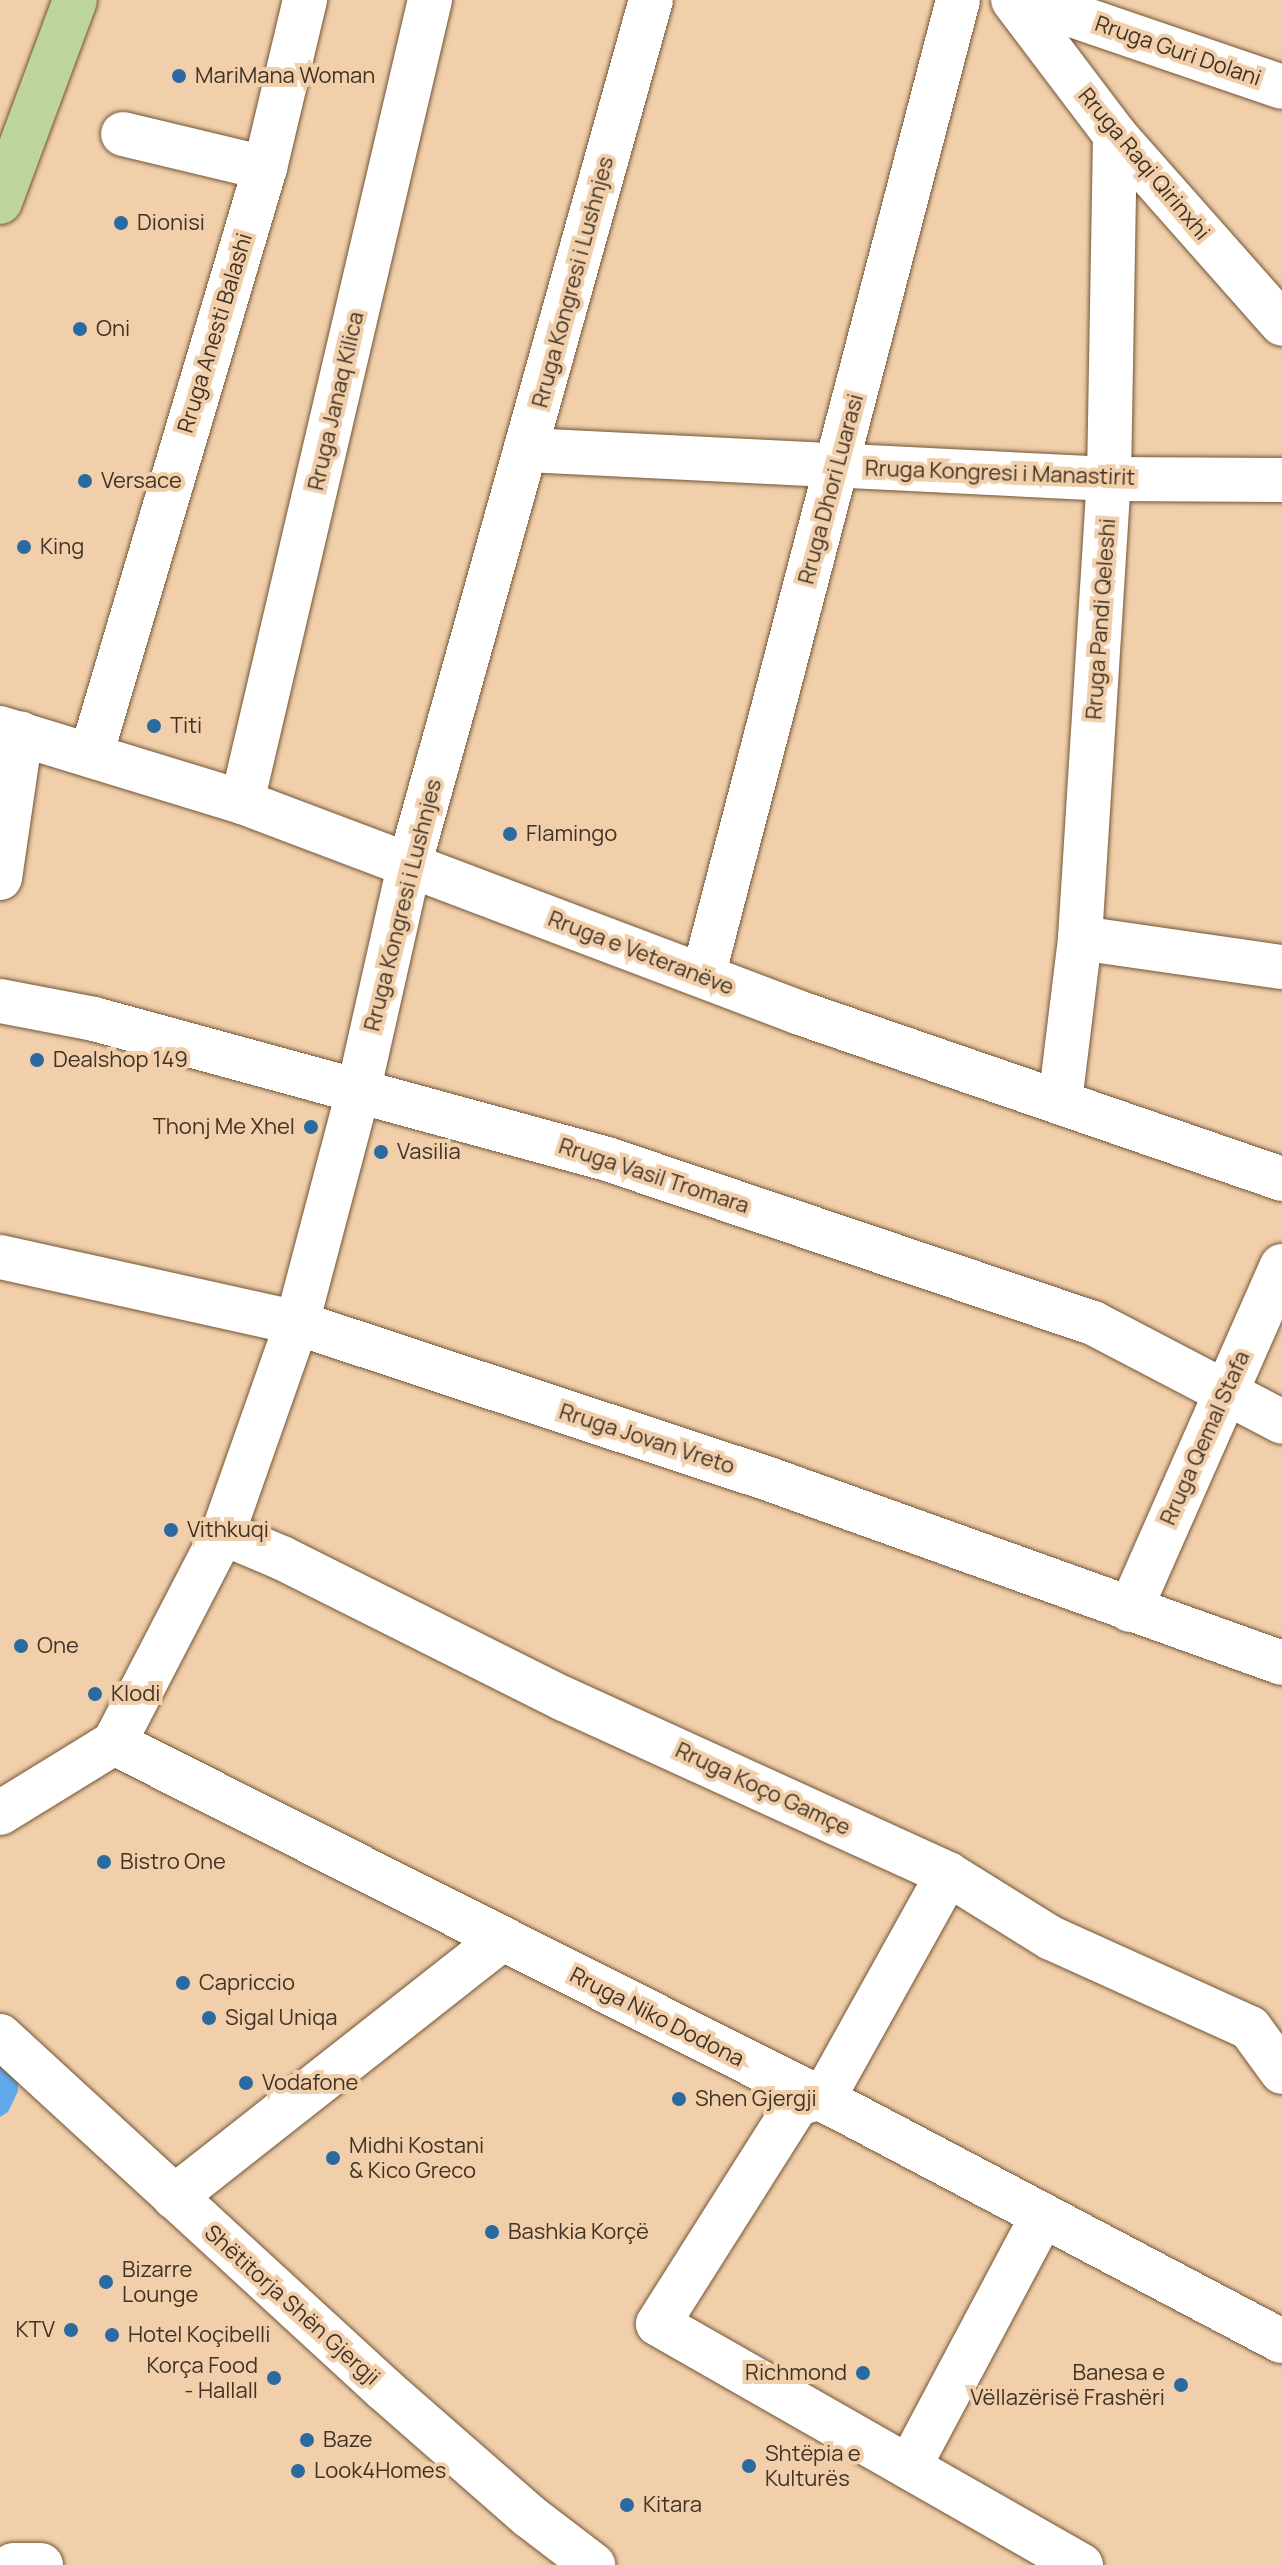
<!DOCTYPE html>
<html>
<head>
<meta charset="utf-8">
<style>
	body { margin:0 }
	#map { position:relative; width:1282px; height:2565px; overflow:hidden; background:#f1cfab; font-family:Manrope,sans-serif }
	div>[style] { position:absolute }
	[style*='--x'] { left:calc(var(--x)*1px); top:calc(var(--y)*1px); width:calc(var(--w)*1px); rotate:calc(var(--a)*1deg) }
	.water>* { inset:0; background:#5eaaed }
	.roads { filter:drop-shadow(0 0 2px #735535) drop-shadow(0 0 2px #735535) }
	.minor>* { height:44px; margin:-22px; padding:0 22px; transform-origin:22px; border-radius:22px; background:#fff }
	.major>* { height:44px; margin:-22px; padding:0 22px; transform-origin:22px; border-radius:22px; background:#bed49d }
	.dots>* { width:22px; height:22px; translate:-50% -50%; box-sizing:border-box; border:4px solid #f1cfab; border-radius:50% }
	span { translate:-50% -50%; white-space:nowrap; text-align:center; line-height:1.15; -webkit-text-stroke:8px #f1cfab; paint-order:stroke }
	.street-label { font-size:22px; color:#403325 }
	.poi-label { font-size:22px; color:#403325 }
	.left { translate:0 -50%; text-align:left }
	.right { translate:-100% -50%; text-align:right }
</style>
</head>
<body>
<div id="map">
	<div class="water">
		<i style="clip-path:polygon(0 2057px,18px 2080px,18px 2091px,8px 2112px,0 2117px)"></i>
	</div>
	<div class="roads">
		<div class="minor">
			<i style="--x:1013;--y:0;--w:169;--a:52.9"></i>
			<i style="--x:1115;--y:135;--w:252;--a:48.5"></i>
			<i style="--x:1028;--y:0;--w:268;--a:18.9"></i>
			<i style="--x:123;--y:134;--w:146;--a:13.5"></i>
			<i style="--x:527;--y:450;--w:583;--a:2.85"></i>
			<i style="--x:1109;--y:479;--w:173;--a:0.3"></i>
			<i style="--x:0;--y:728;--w:253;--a:17"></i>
			<i style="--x:242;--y:802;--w:597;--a:20.71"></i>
			<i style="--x:800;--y:1013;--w:510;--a:19"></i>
			<i style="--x:91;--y:755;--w:612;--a:-73.49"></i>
			<i style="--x:265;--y:168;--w:173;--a:-76.6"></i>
			<i style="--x:242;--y:802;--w:824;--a:-76.81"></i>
			<i style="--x:0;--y:878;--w:146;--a:-81.7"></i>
			<i style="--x:1080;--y:938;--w:204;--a:8.2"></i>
			<i style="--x:709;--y:978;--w:17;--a:-97"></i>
			<i style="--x:707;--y:961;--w:993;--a:-75.36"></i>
			<i style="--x:0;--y:1001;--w:96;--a:10.8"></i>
			<i style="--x:94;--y:1019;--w:532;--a:15.26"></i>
			<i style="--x:607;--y:1159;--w:513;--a:18.65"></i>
			<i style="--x:1093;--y:1323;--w:213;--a:27.6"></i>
			<i style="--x:1060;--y:1102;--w:165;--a:-83"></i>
			<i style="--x:1080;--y:938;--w:460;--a:-86.4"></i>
			<i style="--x:1109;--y:479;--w:344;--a:-89"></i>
			<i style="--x:0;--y:1257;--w:304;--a:12.5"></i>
			<i style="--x:297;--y:1323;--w:494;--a:18.3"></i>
			<i style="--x:766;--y:1478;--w:548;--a:19.72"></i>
			<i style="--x:223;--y:1533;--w:64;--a:23"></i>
			<i style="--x:282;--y:1558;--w:315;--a:26.6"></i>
			<i style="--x:564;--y:1699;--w:422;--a:24.5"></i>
			<i style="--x:948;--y:1874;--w:121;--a:31.9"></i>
			<i style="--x:1051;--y:1938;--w:218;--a:24.3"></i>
			<i style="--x:1250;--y:2028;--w:54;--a:54"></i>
			<i style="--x:1130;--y:1610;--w:376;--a:-66.2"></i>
			<i style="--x:114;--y:1743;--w:237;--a:-62.6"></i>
			<i style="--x:223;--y:1533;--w:223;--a:-70.6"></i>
			<i style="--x:297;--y:1323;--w:243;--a:-75.2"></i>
			<i style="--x:359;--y:1088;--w:228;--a:-77.3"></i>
			<i style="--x:409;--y:866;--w:899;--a:-74.39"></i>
			<i style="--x:114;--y:1743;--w:823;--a:26.72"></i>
			<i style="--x:849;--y:2113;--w:489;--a:27.8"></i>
			<i style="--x:0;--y:1813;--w:134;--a:-31.6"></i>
			<i style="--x:948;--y:1874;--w:237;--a:119.1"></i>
			<i style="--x:833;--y:2081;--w:23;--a:131"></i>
			<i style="--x:818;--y:2098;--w:22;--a:164"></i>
			<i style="--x:797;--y:2104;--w:260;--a:122.3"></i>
			<i style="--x:658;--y:2324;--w:487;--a:29.7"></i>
			<i style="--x:0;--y:2036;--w:522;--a:42.59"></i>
			<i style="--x:384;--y:2389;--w:193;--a:41.2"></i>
			<i style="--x:529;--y:2516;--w:81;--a:37.4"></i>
			<i style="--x:174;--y:2197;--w:417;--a:-38.2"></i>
			<i style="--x:909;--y:2467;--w:285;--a:-62"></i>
			<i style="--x:13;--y:2565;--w:28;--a:0"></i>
		</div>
		<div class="major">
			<i style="--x:0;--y:202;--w:215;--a:-69.6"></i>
		</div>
	</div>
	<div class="dots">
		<i style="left:179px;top:76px;background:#2a6aa0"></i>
		<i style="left:121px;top:223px;background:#2a6aa0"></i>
		<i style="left:80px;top:329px;background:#2a6aa0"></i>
		<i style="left:85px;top:481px;background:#2a6aa0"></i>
		<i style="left:24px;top:547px;background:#2a6aa0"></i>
		<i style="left:154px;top:726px;background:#2a6aa0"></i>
		<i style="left:510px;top:834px;background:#2a6aa0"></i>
		<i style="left:37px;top:1060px;background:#2a6aa0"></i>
		<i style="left:311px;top:1127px;background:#2a6aa0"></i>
		<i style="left:381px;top:1152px;background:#2a6aa0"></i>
		<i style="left:171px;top:1530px;background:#2a6aa0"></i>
		<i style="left:21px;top:1646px;background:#2a6aa0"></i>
		<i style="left:95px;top:1694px;background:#2a6aa0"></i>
		<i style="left:104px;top:1862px;background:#2a6aa0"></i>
		<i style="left:183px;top:1983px;background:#2a6aa0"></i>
		<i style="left:209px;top:2018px;background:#2a6aa0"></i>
		<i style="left:246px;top:2083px;background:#2a6aa0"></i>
		<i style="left:679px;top:2099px;background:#2a6aa0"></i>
		<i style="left:333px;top:2158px;background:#2a6aa0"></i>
		<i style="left:492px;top:2232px;background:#2a6aa0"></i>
		<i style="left:106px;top:2282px;background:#2a6aa0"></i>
		<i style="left:71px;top:2330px;background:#2a6aa0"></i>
		<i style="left:112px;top:2335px;background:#2a6aa0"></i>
		<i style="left:863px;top:2373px;background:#2a6aa0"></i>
		<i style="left:274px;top:2378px;background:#2a6aa0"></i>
		<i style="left:1181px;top:2385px;background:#2a6aa0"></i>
		<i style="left:307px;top:2440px;background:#2a6aa0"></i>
		<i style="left:749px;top:2466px;background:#2a6aa0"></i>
		<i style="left:298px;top:2471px;background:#2a6aa0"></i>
		<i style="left:627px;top:2505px;background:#2a6aa0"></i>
	</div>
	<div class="street-label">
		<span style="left:1178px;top:51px;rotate:19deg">Rruga Guri Dolani</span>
		<span style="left:1144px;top:164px;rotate:50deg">Rruga Raqi Qirinxhi</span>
		<span style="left:573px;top:282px;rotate:-75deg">Rruga Kongresi i Lushnjes</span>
		<span style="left:215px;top:333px;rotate:-73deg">Rruga Anesti Balashi</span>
		<span style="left:336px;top:401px;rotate:-77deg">Rruga Janaq Kilica</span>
		<span style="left:1000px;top:473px;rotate:2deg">Rruga Kongresi i Manastirit</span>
		<span style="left:831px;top:489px;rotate:-75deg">Rruga Dhori Luarasi</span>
		<span style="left:1101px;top:619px;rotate:-86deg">Rruga Pandi Qeleshi</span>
		<span style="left:403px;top:905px;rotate:-76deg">Rruga Kongresi i Lushnjes</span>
		<span style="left:641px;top:953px;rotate:21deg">Rruga e Veteranëve</span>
		<span style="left:654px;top:1176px;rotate:18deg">Rruga Vasil Tromara</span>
		<span style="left:1205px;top:1438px;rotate:-66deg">Rruga Qemal Stafa</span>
		<span style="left:647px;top:1439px;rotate:18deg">Rruga Jovan Vreto</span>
		<span style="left:763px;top:1789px;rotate:25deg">Rruga Koço Gamçe</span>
		<span style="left:657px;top:2017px;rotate:27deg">Rruga Niko Dodona</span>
		<span style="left:292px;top:2305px;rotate:42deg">Shëtitorja Shën Gjergji</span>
	</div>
	<div class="poi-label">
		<span class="left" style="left:195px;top:76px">MariMana Woman</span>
		<span class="left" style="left:137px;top:223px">Dionisi</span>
		<span class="left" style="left:96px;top:329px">Oni</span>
		<span class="left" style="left:101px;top:481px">Versace</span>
		<span class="left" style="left:40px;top:547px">King</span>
		<span class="left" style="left:170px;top:726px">Titi</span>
		<span class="left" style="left:526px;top:834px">Flamingo</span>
		<span class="left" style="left:53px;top:1060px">Dealshop 149</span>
		<span class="right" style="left:295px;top:1127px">Thonj Me Xhel</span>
		<span class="left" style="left:397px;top:1152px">Vasilia</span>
		<span class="left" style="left:187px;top:1530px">Vithkuqi</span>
		<span class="left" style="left:37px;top:1646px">One</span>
		<span class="left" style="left:111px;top:1694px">Klodi</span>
		<span class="left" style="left:120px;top:1862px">Bistro One</span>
		<span class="left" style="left:199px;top:1983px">Capriccio</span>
		<span class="left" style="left:225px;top:2018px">Sigal Uniqa</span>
		<span class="left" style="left:262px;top:2083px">Vodafone</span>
		<span class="left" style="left:695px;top:2099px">Shen Gjergji</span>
		<span class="left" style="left:349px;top:2158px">Midhi Kostani<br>&amp; Kico Greco</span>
		<span class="left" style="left:508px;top:2232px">Bashkia Korçë</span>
		<span class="left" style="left:122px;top:2282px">Bizarre<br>Lounge</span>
		<span class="right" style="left:55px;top:2330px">KTV</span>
		<span class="left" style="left:128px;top:2335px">Hotel Koçibelli</span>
		<span class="right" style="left:258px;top:2378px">Korça Food<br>- Hallall</span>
		<span class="right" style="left:1165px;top:2385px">Banesa e<br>Vëllazërisë Frashëri</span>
		<span class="right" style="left:847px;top:2373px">Richmond</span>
		<span class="left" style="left:323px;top:2440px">Baze</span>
		<span class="left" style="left:765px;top:2466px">Shtëpia e<br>Kulturës</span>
		<span class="left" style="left:314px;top:2471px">Look4Homes</span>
		<span class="left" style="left:643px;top:2505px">Kitara</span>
	</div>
</div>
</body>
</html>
